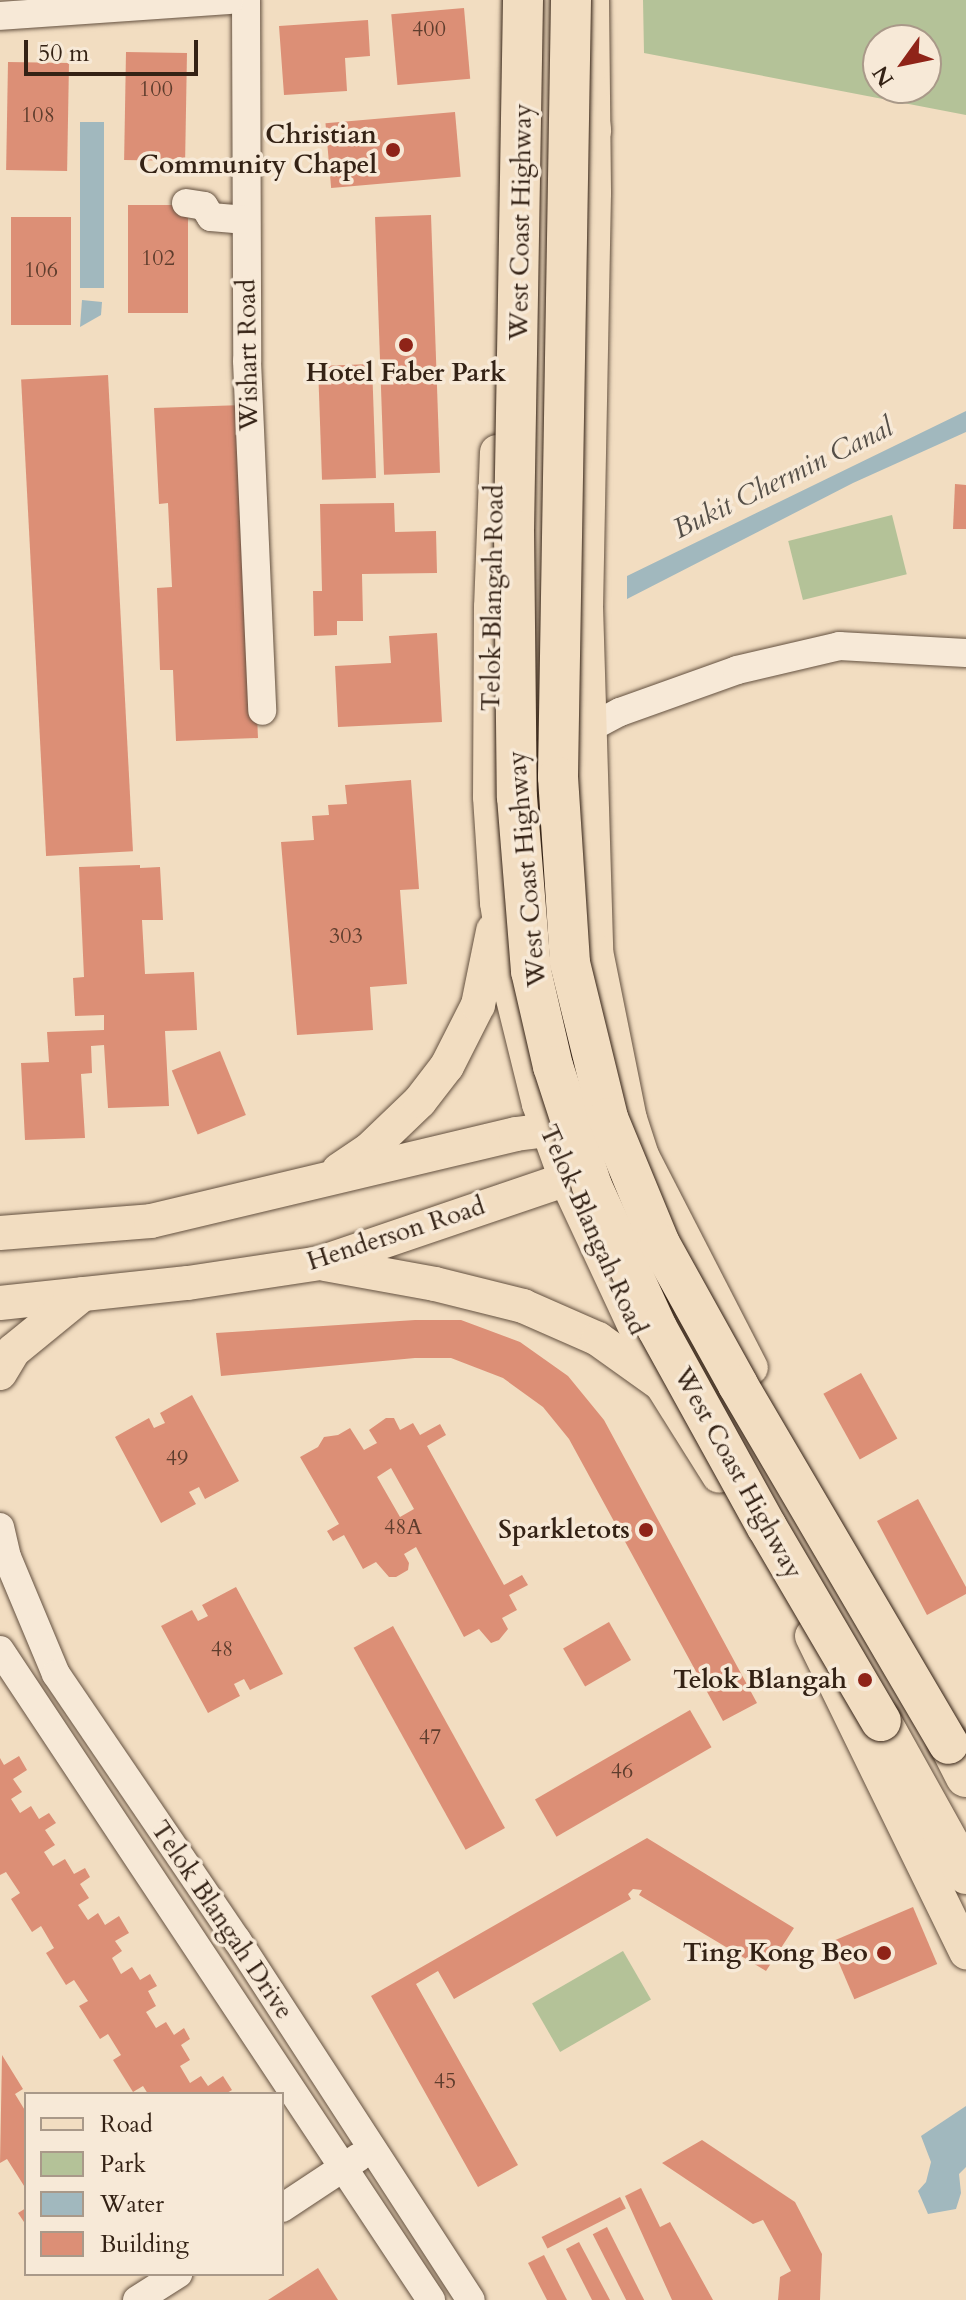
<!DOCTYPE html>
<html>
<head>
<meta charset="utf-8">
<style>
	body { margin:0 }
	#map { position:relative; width:966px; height:2300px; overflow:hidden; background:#f2ddc1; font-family:Cardo,serif }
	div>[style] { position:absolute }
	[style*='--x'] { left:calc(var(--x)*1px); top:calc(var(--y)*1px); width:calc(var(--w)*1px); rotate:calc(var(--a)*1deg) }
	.green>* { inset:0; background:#b4c298; transform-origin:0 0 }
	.water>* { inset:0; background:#a1b8be; transform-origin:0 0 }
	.building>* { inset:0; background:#dc8f76; transform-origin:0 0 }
	.roads { filter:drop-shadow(0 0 2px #645140) drop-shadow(0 0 2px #645140) }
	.minor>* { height:28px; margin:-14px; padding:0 14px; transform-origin:14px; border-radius:14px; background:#f7e9d7 }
	.major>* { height:34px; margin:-17px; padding:0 17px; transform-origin:17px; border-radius:17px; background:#f2ddc1 }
	.highway>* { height:40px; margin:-20px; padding:0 20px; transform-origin:20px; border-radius:20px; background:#f2ddc1 }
	.bridges { filter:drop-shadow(0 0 2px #342215) drop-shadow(0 0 2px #342215) }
	.highway-bridge>* { height:40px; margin:-20px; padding:0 20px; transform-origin:20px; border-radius:20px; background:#f2ddc1 }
	.dots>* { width:22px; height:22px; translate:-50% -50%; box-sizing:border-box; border:4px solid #f7e9d7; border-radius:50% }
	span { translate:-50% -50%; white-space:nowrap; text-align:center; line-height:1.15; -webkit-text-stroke:7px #f7e9d7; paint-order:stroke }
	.number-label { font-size:22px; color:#5e3d2d }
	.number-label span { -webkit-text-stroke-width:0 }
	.poi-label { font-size:26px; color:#342215; font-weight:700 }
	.right { translate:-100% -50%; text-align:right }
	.street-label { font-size:26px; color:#342215 }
	.water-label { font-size:28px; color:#554f48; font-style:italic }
	.legend { position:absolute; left:24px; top:2092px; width:260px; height:184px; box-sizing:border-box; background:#f7e9d7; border:2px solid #a99989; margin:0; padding:10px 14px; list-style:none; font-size:24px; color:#342215 }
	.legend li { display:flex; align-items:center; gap:16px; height:40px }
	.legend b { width:40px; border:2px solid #a99989 }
	.north { position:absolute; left:862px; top:24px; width:80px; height:80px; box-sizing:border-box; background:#f7e9d7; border:2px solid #a99989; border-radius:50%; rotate:237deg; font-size:22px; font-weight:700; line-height:32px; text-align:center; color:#342215 }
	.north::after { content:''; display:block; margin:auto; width:28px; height:36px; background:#8f2418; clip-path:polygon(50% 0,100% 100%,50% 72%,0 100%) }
	.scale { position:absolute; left:24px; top:40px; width:174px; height:36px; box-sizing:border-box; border:4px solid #342215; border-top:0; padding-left:10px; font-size:24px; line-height:28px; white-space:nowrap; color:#342215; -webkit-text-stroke:6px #f7e9d7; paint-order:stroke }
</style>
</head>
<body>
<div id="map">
	<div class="green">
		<i style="clip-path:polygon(evenodd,643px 0,966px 0,966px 115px,644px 53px,643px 0,878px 40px,926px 40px,926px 88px,878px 88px,878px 40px)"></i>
		<i style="left:892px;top:515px;width:61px;height:107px;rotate:76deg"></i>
		<i style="left:623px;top:1951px;width:56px;height:105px;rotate:60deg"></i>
	</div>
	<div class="water">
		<i style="left:80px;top:122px;width:24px;height:166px"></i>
		<i style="clip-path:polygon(82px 300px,102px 302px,101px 315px,80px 327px)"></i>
		<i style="clip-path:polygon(966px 411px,966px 432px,853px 483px,627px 599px,627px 576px)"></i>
		<i style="clip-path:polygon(966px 2106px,966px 2167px,959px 2174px,961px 2193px,956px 2209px,928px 2214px,918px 2191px,926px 2182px,931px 2162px,921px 2136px)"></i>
	</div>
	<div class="building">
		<i style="left:464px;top:8px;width:71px;height:73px;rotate:85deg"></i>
		<i style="clip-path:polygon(368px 20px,370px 56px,345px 58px,347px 91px,284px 95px,279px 26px)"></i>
		<i style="left:126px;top:52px;width:61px;height:108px;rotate:1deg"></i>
		<i style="left:8px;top:62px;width:61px;height:108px;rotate:1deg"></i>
		<i style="left:455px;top:112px;width:65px;height:130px;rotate:85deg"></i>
		<i style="left:128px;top:205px;width:60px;height:108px"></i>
		<i style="left:431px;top:215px;width:258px;height:56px;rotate:88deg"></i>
		<i style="left:11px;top:217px;width:60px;height:108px"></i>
		<i style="left:372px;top:364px;width:114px;height:54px;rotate:88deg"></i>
		<i style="left:108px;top:375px;width:477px;height:87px;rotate:87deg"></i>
		<i style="clip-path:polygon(243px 405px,258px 738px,176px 741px,173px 670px,160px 670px,157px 588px,172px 587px,168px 503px,159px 504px,154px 408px)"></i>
		<i style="clip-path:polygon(955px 484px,966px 485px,966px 529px,953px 529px)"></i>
		<i style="clip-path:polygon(394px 503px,395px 532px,436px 531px,437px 573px,362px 574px,363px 621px,337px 621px,337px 635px,314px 636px,313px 591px,322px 591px,320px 504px)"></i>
		<i style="clip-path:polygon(437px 633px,442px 722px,338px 727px,335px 666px,391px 663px,389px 636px)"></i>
		<i style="clip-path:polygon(411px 780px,419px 889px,400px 890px,407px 984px,370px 987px,373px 1030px,297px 1035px,281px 842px,314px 840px,312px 816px,329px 815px,328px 805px,347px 804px,345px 785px)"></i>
		<i style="clip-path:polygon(140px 865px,140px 868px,160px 867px,163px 920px,142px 920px,145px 974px,194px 972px,197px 1030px,165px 1031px,169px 1106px,108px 1108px,104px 1045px,91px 1046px,92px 1073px,81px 1074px,85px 1138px,25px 1140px,21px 1063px,49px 1062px,47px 1032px,104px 1030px,104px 1015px,75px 1016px,73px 978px,84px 977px,79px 867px)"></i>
		<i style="left:220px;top:1051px;width:69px;height:52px;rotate:68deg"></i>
		<i style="clip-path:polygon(415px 1320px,461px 1320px,520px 1342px,568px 1376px,604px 1420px,757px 1703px,723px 1721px,569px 1439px,543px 1407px,503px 1378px,451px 1358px,415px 1358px,221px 1376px,216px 1333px)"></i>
		<i style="left:861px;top:1373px;width:75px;height:43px;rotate:61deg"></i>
		<i style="clip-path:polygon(192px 1395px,239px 1481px,205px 1499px,199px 1487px,189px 1492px,196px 1504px,161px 1523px,115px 1437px,149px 1418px,154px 1428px,165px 1423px,160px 1413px)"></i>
		<i style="clip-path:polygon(evenodd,386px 1418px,394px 1418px,400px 1430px,413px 1423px,420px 1435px,440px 1424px,446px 1435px,427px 1446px,504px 1585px,522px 1575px,528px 1585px,509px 1595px,517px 1610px,502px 1618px,508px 1629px,499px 1640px,491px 1643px,479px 1629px,464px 1637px,416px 1547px,404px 1554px,409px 1563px,408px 1570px,396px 1577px,389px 1577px,376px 1562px,363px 1569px,344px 1535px,333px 1541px,327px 1531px,339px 1524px,300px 1457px,318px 1447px,324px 1437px,338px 1435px,350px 1428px,364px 1450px,377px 1443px,369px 1430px,386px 1418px,391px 1468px,414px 1509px,400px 1517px,377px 1477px,391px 1468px)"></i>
		<i style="clip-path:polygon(918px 1499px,966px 1587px,966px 1594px,927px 1615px,877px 1521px)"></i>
		<i style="clip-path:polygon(236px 1587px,283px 1674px,250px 1690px,244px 1679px,234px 1684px,240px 1696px,208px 1713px,161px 1626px,192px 1610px,198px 1621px,208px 1616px,202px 1605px)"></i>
		<i style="left:609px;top:1622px;width:44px;height:53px;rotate:60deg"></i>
		<i style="left:393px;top:1626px;width:231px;height:45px;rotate:61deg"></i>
		<i style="left:690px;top:1710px;width:43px;height:179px;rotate:60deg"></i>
		<i style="clip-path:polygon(19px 1756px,27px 1770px,13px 1779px,22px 1792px,11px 1799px,20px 1813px,31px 1806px,39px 1819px,49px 1813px,56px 1823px,45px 1830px,55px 1845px,44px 1852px,53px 1866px,65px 1859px,74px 1874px,85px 1868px,90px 1877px,80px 1884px,89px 1898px,78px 1905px,88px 1920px,98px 1913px,105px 1925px,119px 1916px,129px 1933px,115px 1941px,122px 1951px,112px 1958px,121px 1974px,132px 1967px,140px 1980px,150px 1974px,157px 1986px,148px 1991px,156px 2006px,146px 2012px,156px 2028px,166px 2022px,174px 2035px,184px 2028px,190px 2039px,181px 2045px,190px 2060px,180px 2066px,190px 2083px,201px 2076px,208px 2086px,223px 2076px,232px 2090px,225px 2094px,148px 2094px,143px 2086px,133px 2092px,113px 2060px,121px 2055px,108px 2034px,100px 2039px,79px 2006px,88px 2001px,74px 1980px,66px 1985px,46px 1953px,54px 1948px,41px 1926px,32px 1932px,11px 1899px,20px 1893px,6px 1872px,0 1875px,0 1758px,4px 1765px)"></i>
		<i style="clip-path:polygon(647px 1838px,794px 1928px,766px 1971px,639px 1895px,642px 1890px,633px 1889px,628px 1894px,631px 1899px,454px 1999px,438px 1971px,416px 1984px,518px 2165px,478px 2187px,371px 1996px)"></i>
		<i style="left:913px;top:1907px;width:62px;height:90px;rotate:67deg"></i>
		<i style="clip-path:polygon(2px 2055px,23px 2089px,15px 2094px,26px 2112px,26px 2189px,7px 2159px,0 2163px)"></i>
		<i style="clip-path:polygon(702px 2140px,795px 2202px,822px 2254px,820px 2300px,778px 2300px,780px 2277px,791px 2271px,763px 2220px,753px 2224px,662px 2163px)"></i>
		<i style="clip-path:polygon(641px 2188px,660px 2227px,670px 2222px,713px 2300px,672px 2300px,625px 2196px)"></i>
		<i style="left:620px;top:2197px;width:13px;height:88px;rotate:63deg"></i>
		<i style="clip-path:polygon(26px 2208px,26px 2225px,18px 2213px)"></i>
		<i style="left:607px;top:2227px;width:82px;height:16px;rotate:63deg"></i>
		<i style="clip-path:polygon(579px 2242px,610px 2300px,592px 2300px,566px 2249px)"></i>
		<i style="clip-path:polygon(544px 2255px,567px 2300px,547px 2300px,528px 2263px)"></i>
		<i style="clip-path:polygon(318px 2268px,338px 2300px,268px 2300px)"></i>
	</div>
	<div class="roads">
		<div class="minor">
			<i style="--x:246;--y:0;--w:361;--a:89.8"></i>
			<i style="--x:247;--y:361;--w:350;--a:87.5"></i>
			<i style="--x:0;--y:16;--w:230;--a:-4"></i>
			<i style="--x:186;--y:203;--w:18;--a:9"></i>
			<i style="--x:204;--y:206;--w:13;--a:58"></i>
			<i style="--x:211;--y:217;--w:35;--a:5"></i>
			<i style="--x:505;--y:777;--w:21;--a:-37"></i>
			<i style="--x:522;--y:764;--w:111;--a:-28"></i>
			<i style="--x:620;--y:712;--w:124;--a:-19.7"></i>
			<i style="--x:737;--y:670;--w:105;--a:-13.2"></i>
			<i style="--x:839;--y:646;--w:127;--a:3.2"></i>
			<i style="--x:0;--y:1527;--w:31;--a:77"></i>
			<i style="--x:7;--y:1557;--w:127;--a:67.3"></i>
			<i style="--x:56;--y:1674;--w:322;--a:55.8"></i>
			<i style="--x:237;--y:1940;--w:429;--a:57"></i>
			<i style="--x:0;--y:1650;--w:780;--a:56.45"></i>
			<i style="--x:282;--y:2208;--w:92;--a:-33.5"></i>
			<i style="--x:137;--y:2300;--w:49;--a:-32.4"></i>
		</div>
		<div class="major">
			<i style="--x:592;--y:0;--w:193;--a:89.4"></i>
			<i style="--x:594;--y:193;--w:413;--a:91.1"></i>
			<i style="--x:586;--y:606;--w:345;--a:88.3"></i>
			<i style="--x:596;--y:951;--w:171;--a:78.6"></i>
			<i style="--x:630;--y:1119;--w:39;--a:72"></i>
			<i style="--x:642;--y:1156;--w:238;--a:62.8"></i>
			<i style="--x:497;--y:452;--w:155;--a:92.2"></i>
			<i style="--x:491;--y:607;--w:190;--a:90.3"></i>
			<i style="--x:490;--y:797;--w:106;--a:86.2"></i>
			<i style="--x:497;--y:903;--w:89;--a:81"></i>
			<i style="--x:511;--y:991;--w:116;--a:76.1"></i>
			<i style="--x:539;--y:1104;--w:80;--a:70.2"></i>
			<i style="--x:566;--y:1179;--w:227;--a:65"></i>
			<i style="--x:662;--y:1385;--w:107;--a:57.9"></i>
			<i style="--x:339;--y:1170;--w:37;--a:-34"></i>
			<i style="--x:370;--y:1149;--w:69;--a:-43.8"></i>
			<i style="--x:420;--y:1101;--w:44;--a:-52.4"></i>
			<i style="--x:447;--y:1066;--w:68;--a:-63.1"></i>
			<i style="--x:478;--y:1005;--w:76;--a:-78.5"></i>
			<i style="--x:0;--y:1233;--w:151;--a:-4.5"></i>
			<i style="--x:151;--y:1221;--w:375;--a:-13.4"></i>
			<i style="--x:516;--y:1134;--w:54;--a:-7.4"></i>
			<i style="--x:325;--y:1264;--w:112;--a:10.3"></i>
			<i style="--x:435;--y:1284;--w:91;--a:14"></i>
			<i style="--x:523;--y:1306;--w:82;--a:23.7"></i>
			<i style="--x:598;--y:1339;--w:74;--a:35.6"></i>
			<i style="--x:0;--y:1303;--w:189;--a:-6.1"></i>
			<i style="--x:188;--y:1283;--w:134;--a:-8.6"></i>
			<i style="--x:320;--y:1263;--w:283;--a:-18.8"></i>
			<i style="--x:0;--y:1373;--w:26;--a:-59"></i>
			<i style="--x:13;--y:1351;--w:90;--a:-39.2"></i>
			<i style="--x:812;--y:1636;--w:352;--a:64"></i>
		</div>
		<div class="highway">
			<i style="--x:582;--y:63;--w:68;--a:82.3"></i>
			<i style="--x:881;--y:1721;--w:175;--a:60.9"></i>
			<i style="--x:949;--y:1744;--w:37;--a:63"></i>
		</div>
	</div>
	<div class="bridges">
		<div class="highway-bridge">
			<i style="--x:523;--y:0;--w:530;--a:90.97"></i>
			<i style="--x:514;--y:530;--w:267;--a:89.4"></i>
			<i style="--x:517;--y:797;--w:175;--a:85.4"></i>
			<i style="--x:531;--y:971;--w:98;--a:77"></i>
			<i style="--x:553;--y:1066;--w:126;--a:72"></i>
			<i style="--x:592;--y:1186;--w:156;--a:65.4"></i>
			<i style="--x:657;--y:1328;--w:227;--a:61.1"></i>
			<i style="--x:767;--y:1527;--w:225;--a:59.6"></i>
			<i style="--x:571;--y:0;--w:777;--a:90.96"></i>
			<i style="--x:558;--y:777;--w:186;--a:86.3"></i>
			<i style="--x:570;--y:963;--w:160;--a:76.2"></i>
			<i style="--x:608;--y:1118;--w:136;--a:67.6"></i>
			<i style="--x:660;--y:1244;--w:161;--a:61"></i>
			<i style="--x:738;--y:1385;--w:416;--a:59.6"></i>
		</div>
	</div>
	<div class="dots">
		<i style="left:393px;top:150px;background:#8f2418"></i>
		<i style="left:406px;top:345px;background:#8f2418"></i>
		<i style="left:646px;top:1530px;background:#8f2418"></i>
		<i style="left:865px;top:1680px;background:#8f2418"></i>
		<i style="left:884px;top:1953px;background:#8f2418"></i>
	</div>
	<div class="number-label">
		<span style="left:429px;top:30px">400</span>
		<span style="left:156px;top:90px">100</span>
		<span style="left:38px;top:116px">108</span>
		<span style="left:158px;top:259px">102</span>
		<span style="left:41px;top:271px">106</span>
		<span style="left:346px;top:937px">303</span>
		<span style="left:177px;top:1459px">49</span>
		<span style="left:403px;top:1528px">48A</span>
		<span style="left:222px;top:1650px">48</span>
		<span style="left:430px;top:1738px">47</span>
		<span style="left:622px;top:1772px">46</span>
		<span style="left:445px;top:2082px">45</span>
	</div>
	<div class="poi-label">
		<span class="right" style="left:377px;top:150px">Christian<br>Community Chapel</span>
		<span style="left:406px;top:373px">Hotel Faber Park</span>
		<span class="right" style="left:630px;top:1530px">Sparkletots</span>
		<span class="right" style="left:847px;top:1680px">Telok Blangah</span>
		<span class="right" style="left:868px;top:1953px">Ting Kong Beo</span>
	</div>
	<div class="street-label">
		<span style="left:521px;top:222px;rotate:-89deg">West Coast Highway</span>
		<span style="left:248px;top:355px;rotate:-91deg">Wishart Road</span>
		<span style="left:493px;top:598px;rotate:-89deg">Telok Blangah Road</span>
		<span style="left:527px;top:869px;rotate:-95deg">West Coast Highway</span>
		<span style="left:593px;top:1230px;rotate:66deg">Telok Blangah Road</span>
		<span style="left:396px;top:1234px;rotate:-18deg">Henderson Road</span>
		<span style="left:738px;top:1473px;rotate:61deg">West Coast Highway</span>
		<span style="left:222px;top:1920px;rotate:56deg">Telok Blangah Drive</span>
	</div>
	<div class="water-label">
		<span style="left:783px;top:478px;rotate:-26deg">Bukit Chermin Canal</span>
	</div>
	<ul class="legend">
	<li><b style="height:10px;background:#f2ddc1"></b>Road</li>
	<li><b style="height:22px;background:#b4c298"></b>Park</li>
	<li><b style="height:22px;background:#a1b8be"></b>Water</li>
	<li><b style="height:22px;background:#dc8f76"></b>Building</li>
	</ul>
	<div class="north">N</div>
	<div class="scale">50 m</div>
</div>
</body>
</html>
